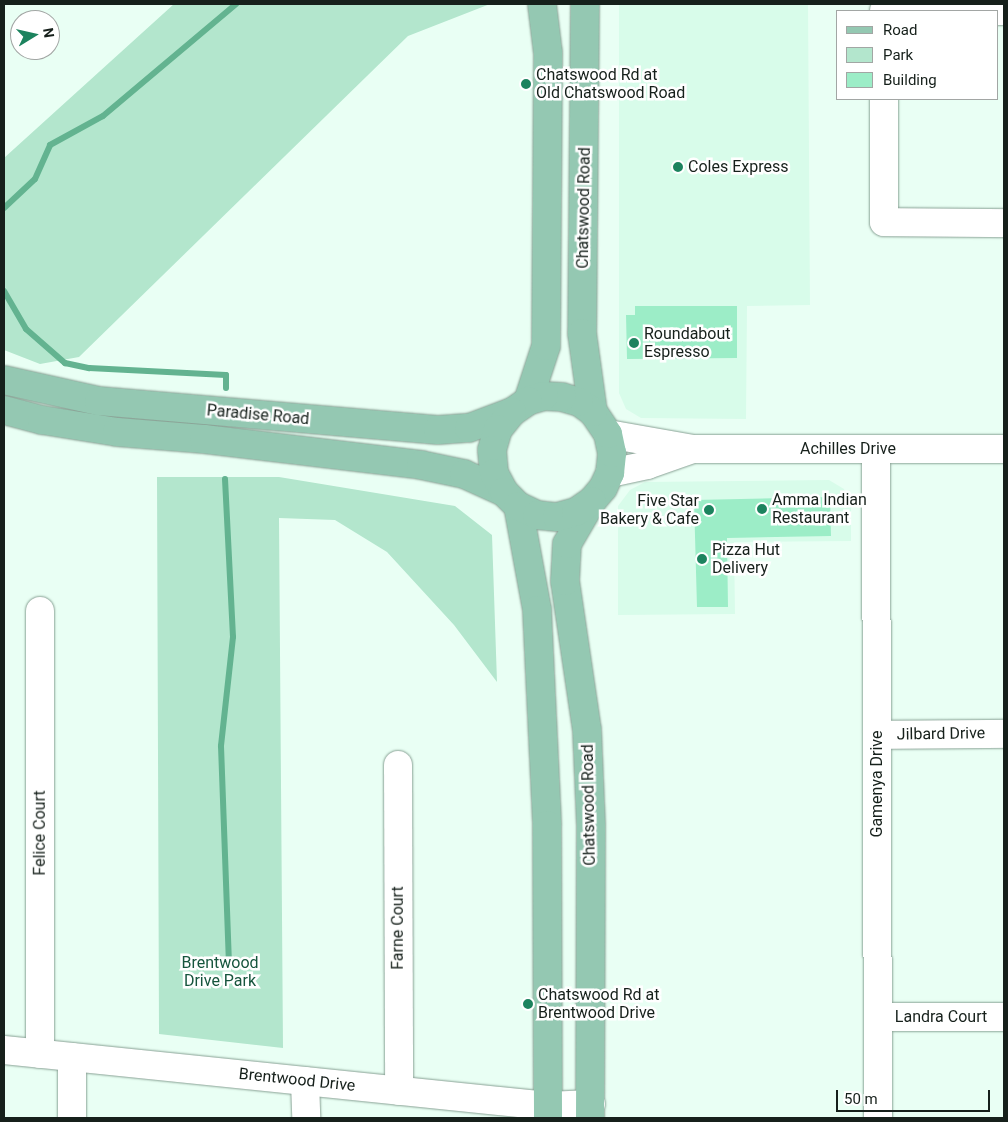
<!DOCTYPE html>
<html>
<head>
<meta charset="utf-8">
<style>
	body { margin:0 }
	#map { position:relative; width:1008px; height:1122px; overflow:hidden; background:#e9fff4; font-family:Roboto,sans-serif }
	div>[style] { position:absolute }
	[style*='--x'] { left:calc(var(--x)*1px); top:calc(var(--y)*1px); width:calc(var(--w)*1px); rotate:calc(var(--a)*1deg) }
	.built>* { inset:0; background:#d8fcea }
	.green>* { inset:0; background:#b3e6cd }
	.stream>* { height:6px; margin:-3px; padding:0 3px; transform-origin:3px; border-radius:3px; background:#63b390 }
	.building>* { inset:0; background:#9cedc7 }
	.roads { filter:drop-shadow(0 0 1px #88a194) drop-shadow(0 0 1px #88a194) }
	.minor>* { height:28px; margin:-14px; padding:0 14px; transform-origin:14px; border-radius:14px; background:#fff }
	.major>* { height:28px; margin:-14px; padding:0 14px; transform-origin:14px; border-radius:14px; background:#94c8b2 }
	.dots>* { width:14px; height:14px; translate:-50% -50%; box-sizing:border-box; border:2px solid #fff; border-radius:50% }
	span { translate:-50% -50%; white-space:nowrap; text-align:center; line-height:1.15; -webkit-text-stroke:5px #fff; paint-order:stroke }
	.poi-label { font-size:16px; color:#16201b }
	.left { translate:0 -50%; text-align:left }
	.right { translate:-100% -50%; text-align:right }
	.street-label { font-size:16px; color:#16201b }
	.park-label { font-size:16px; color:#16553d }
	.frame { position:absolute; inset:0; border:5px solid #16201b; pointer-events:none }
	.legend { position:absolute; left:836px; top:10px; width:162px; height:90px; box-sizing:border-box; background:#fff; border:1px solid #a2a6a4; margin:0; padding:6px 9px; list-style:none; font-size:15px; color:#16201b }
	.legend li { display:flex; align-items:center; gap:10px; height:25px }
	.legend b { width:25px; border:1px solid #a2a6a4 }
	.north { position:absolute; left:10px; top:10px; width:50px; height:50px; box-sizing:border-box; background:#fff; border:1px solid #a2a6a4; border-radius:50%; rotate:81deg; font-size:14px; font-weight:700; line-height:20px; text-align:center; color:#16201b }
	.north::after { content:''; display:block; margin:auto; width:18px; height:22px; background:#1c835e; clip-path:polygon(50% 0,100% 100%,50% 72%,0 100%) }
	.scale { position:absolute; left:836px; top:1090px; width:154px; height:22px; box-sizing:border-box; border:2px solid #16201b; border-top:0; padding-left:6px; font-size:15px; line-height:18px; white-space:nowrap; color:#16201b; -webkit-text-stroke:4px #fff; paint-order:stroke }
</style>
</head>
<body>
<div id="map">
	<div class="built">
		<i style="clip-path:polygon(619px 4px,808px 4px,810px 305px,747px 306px,746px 419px,641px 418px,626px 409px,619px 393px)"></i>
		<i style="clip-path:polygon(829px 480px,844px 489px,851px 507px,851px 541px,734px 542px,735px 614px,618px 615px,618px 506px,630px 490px,645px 482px)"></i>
	</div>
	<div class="green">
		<i style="clip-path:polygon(174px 4px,490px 4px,408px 36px,79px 357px,40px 364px,4px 350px,4px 158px)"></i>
		<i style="clip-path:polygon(157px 477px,279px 477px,455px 506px,492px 535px,497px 682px,454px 625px,387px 552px,335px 520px,279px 518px,283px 1048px,159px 1034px)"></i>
	</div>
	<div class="stream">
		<i style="--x:4;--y:208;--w:42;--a:-43.1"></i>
		<i style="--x:35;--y:179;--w:37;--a:-66"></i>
		<i style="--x:50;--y:145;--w:60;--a:-28.7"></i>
		<i style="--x:103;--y:116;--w:174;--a:-40.1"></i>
		<i style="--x:4;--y:291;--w:44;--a:59.9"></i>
		<i style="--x:26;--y:329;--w:52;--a:41.1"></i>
		<i style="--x:65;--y:363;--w:25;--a:12"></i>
		<i style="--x:89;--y:368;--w:137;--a:2.9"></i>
		<i style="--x:226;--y:375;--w:13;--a:90"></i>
		<i style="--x:225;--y:479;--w:158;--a:87.1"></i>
		<i style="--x:233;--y:637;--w:110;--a:96.3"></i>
		<i style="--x:221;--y:746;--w:214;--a:87.9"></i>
	</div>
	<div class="building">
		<i style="clip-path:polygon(31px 10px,41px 20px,21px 20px)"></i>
		<i style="clip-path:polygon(635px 306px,737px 306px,737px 358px,627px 359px,626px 315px,635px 315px)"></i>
		<i style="clip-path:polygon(830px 497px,831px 536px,727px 538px,728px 607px,697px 607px,694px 500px)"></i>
	</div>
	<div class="roads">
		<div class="minor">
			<i style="--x:884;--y:11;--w:120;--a:0"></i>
			<i style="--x:884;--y:99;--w:123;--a:90"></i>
			<i style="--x:884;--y:222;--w:120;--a:0.5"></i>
			<i style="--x:608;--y:434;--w:85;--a:10.1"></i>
			<i style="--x:692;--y:449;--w:312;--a:0"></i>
			<i style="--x:876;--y:449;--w:669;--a:89.83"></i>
			<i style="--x:610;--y:473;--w:38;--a:-12"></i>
			<i style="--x:647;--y:465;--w:46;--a:-19.2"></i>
			<i style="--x:40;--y:611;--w:443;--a:90"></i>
			<i style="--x:877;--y:735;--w:127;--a:-0.5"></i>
			<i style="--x:398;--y:765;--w:326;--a:89.8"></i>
			<i style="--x:878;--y:1017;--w:126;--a:0"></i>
			<i style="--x:4;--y:1050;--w:547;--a:5.88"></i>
			<i style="--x:548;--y:1106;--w:43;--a:-2.7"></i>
			<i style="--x:72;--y:1057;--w:61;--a:90"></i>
			<i style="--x:305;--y:1081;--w:37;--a:88"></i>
		</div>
		<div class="major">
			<i style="--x:585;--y:4;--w:329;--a:90.5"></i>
			<i style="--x:582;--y:333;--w:80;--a:82.1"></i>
			<i style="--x:4;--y:380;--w:97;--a:12.5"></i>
			<i style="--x:99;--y:401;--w:340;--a:4.9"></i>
			<i style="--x:438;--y:430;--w:31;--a:-4"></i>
			<i style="--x:469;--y:428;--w:46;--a:-20.4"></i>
			<i style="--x:528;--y:401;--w:58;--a:-71.9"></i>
			<i style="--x:546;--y:346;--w:293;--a:-89.6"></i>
			<i style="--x:548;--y:53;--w:49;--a:-97"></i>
			<i style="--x:4;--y:410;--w:39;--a:15"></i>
			<i style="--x:42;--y:420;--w:76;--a:9.1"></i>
			<i style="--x:117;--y:432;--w:87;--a:4.6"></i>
			<i style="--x:204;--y:439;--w:219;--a:6.8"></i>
			<i style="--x:421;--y:465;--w:44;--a:11.8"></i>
			<i style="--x:464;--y:474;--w:44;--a:24.2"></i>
			<i style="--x:518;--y:506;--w:106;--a:79.6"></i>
			<i style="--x:537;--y:610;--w:215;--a:87.3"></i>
			<i style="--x:547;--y:825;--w:293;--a:89.8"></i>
			<i style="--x:590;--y:1118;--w:293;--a:-89.8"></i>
			<i style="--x:591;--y:825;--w:95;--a:-92.4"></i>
			<i style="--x:587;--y:730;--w:151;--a:-98.4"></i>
			<i style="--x:565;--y:581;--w:37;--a:-87"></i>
			<i style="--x:567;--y:544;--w:50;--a:-59.8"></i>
			<i style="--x:592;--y:501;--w:17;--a:-50"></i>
			<i style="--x:603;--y:488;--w:17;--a:-65"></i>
			<i style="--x:610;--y:473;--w:20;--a:-84"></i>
			<i style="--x:612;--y:453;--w:19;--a:-102"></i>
			<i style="--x:608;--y:434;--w:27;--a:-124"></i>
			<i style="--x:593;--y:412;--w:17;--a:-144"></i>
			<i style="--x:579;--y:402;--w:18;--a:-164"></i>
			<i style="--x:562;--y:397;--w:18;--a:-177"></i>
			<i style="--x:544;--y:396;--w:17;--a:163"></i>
			<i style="--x:528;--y:401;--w:19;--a:145"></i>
			<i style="--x:512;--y:412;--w:22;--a:129"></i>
			<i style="--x:498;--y:429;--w:22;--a:106"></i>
			<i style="--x:492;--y:450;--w:23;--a:85"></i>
			<i style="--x:494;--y:473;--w:21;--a:62"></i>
			<i style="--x:504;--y:492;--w:20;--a:45"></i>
			<i style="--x:518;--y:506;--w:21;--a:25"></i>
			<i style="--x:537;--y:515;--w:20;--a:6"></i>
			<i style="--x:557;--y:517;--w:20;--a:-15"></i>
			<i style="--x:576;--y:512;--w:19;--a:-35"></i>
		</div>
	</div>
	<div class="dots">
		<i style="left:526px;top:84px;background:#1c835e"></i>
		<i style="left:678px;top:167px;background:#1c835e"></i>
		<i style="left:634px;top:343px;background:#1c835e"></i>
		<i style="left:762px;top:509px;background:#1c835e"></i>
		<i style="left:709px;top:510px;background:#1c835e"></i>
		<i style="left:702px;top:559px;background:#1c835e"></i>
		<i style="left:528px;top:1004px;background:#1c835e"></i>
	</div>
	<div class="poi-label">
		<span class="left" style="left:536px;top:84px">Chatswood Rd at<br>Old Chatswood Road</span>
		<span class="left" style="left:688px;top:167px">Coles Express</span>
		<span class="left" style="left:644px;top:343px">Roundabout<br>Espresso</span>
		<span class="left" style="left:772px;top:509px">Amma Indian<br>Restaurant</span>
		<span class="right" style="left:699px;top:510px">Five Star<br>Bakery &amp; Cafe</span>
		<span class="left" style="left:712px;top:559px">Pizza Hut<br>Delivery</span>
		<span class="left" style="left:538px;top:1004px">Chatswood Rd at<br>Brentwood Drive</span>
	</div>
	<div class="street-label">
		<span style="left:584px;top:208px;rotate:-89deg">Chatswood Road</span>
		<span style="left:258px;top:415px;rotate:5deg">Paradise Road</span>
		<span style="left:848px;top:449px">Achilles Drive</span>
		<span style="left:941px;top:734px;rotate:-1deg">Jilbard Drive</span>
		<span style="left:877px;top:784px;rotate:-90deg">Gamenya Drive</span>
		<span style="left:589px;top:805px;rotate:-91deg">Chatswood Road</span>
		<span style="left:40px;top:833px;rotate:-90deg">Felice Court</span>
		<span style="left:398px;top:928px;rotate:-90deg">Farne Court</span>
		<span style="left:941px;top:1017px">Landra Court</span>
		<span style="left:297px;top:1080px;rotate:6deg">Brentwood Drive</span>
	</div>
	<div class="park-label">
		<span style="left:220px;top:972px">Brentwood<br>Drive Park</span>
	</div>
	<div class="frame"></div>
	<ul class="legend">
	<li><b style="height:6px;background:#94c8b2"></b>Road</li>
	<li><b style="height:14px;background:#b3e6cd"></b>Park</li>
	<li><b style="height:14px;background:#9cedc7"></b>Building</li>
	</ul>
	<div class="north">N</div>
	<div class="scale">50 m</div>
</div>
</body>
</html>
